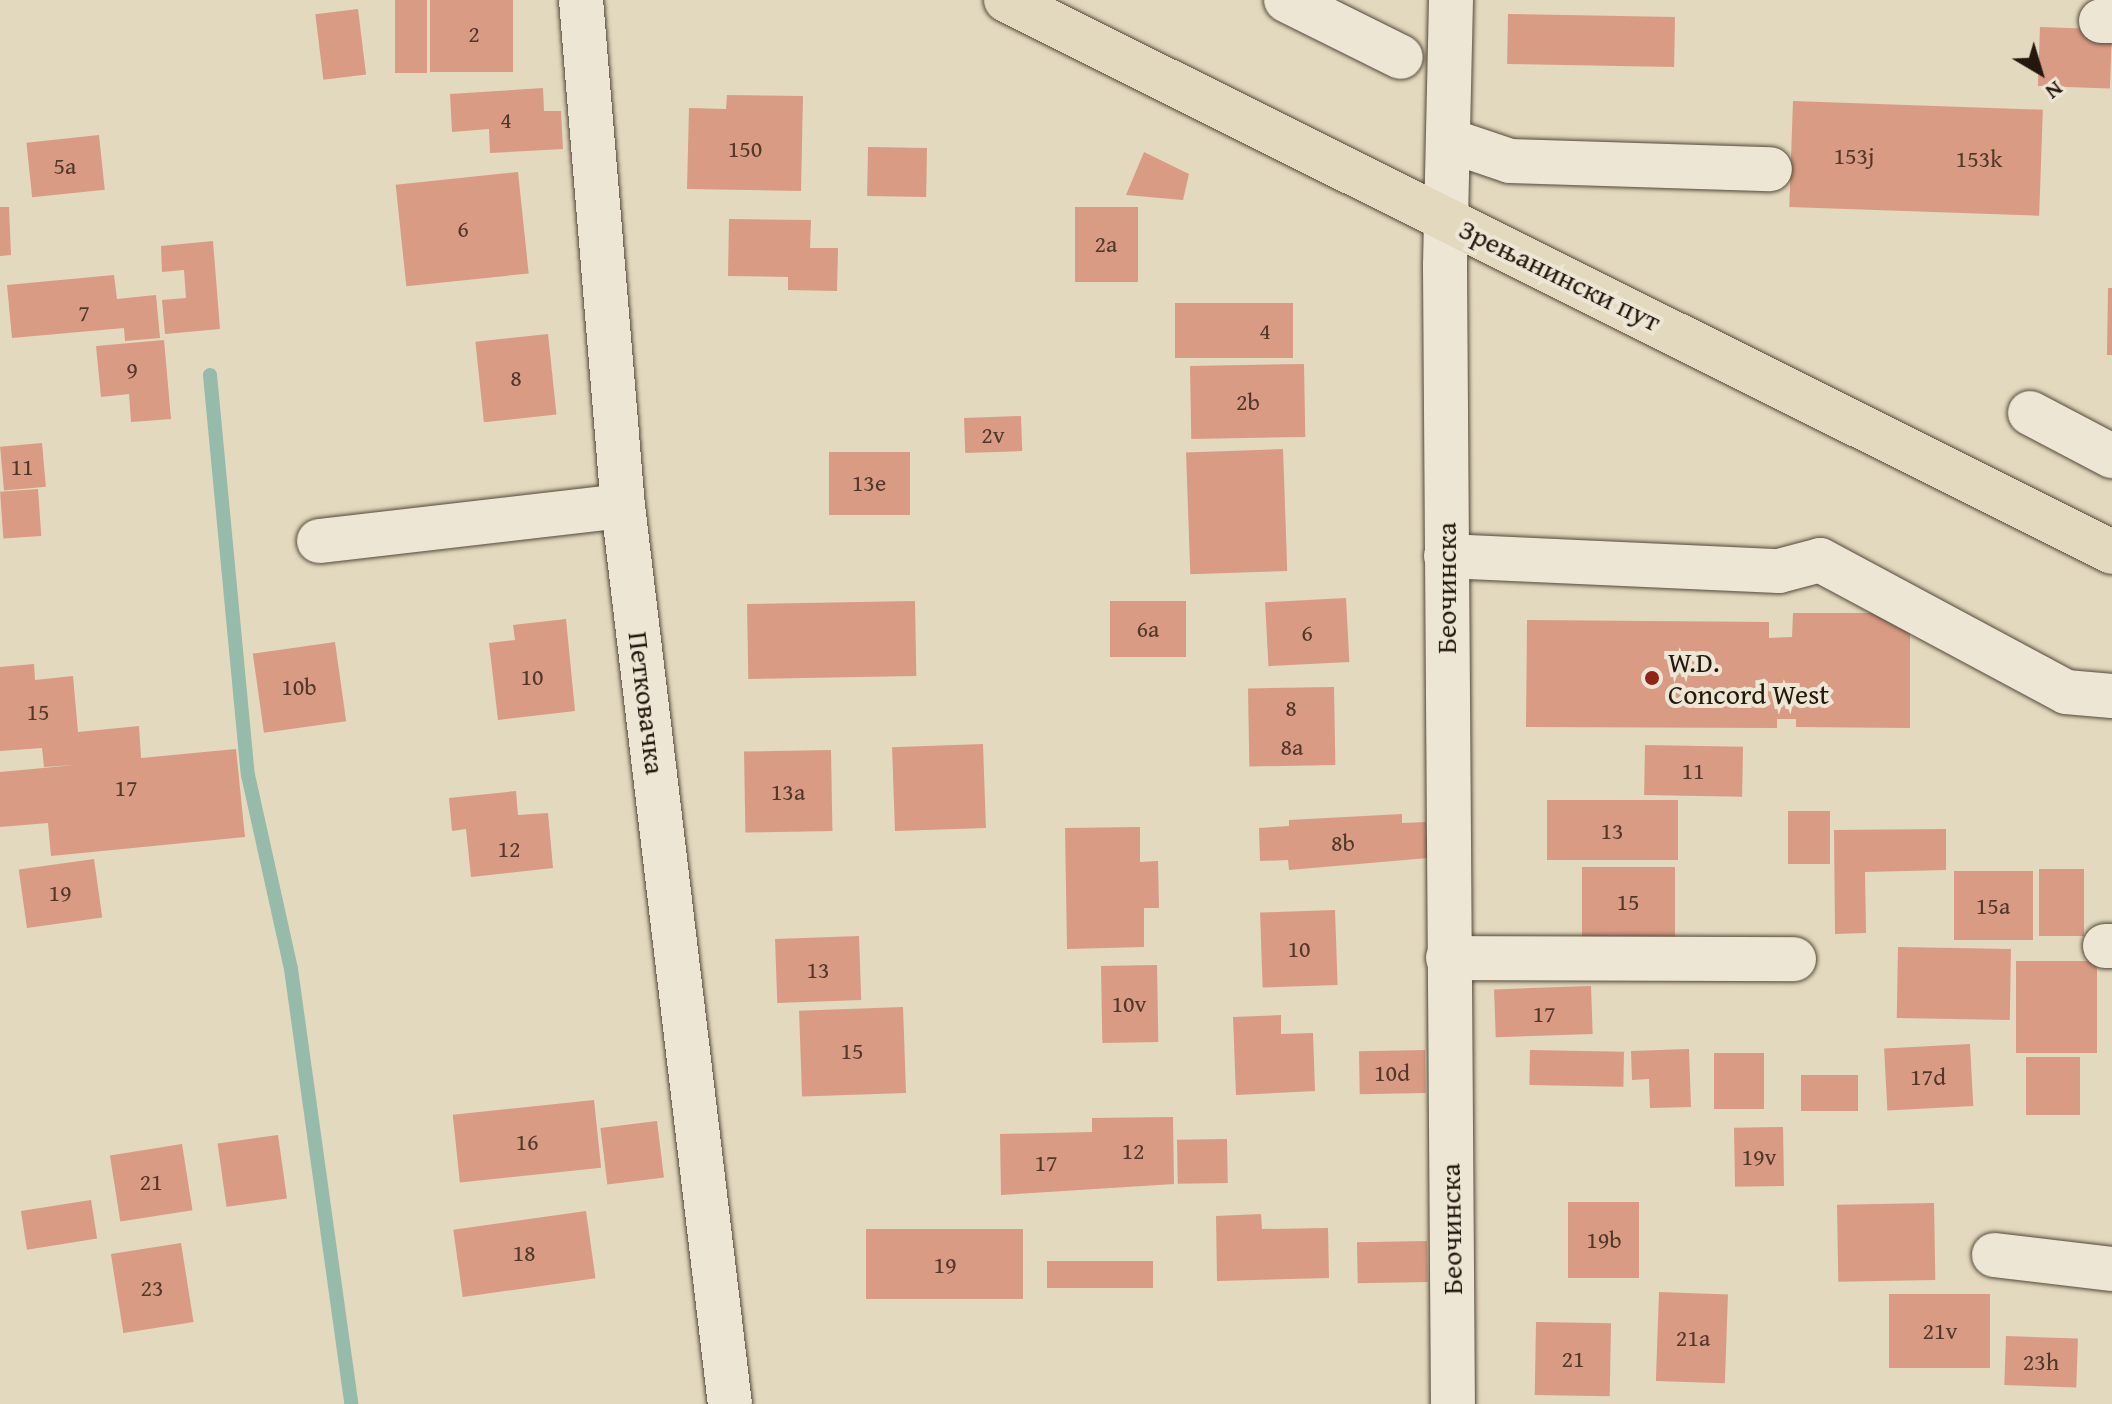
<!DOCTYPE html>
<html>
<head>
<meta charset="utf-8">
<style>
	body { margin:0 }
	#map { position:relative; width:2112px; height:1404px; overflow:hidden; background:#e3d9be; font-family:"Gentium Book Plus",serif }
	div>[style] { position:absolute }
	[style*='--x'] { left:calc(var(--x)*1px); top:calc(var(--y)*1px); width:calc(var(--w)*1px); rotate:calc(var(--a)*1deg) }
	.stream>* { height:14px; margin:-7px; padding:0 7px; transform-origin:7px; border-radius:7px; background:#96bbab }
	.building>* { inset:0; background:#d99b83; transform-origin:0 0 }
	.roads { filter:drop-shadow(0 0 2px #544839) drop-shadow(0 0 2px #544839) }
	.minor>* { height:44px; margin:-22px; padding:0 22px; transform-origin:22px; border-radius:22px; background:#ede6d5 }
	.major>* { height:44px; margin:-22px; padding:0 22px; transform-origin:22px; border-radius:22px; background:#e3d9be }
	.dots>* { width:22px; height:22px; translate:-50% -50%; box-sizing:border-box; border:4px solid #ede6d5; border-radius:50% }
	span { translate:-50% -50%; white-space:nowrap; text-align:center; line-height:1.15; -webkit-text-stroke:8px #ede6d5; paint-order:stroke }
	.number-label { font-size:24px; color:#51382a }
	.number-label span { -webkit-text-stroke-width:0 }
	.street-label { font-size:28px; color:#24170d }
	.poi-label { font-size:28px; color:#24170d }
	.left { translate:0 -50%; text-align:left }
	.north { position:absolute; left:2000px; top:32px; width:80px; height:80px; -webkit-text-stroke:6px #ede6d5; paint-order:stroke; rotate:142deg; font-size:22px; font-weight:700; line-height:32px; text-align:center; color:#24170d }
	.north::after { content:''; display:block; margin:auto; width:28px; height:36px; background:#24170d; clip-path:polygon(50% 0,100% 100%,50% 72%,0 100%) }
</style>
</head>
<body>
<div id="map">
	<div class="stream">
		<i style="--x:210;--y:375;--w:402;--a:84.6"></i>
		<i style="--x:248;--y:775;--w:199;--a:77.5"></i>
		<i style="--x:291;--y:969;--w:439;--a:82.1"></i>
	</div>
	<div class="building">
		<i style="left:395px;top:0;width:32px;height:73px"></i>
		<i style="left:430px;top:0;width:83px;height:72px"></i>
		<i style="left:358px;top:9px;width:66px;height:43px;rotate:83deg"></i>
		<i style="left:1508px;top:14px;width:167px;height:50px;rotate:1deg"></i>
		<i style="left:2040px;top:27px;width:72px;height:59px;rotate:2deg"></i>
		<i style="clip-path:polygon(543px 88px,544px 111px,561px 111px,563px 149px,490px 153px,489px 129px,452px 132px,450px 94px)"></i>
		<i style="clip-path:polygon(727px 95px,803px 96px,801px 191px,687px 189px,689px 108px,726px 109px)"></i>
		<i style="left:1793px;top:101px;width:250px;height:106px;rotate:2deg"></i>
		<i style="left:99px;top:135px;width:55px;height:73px;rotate:84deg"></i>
		<i style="left:868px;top:147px;width:59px;height:49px;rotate:1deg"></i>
		<i style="clip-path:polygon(1144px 152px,1189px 174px,1183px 200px,1126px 195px)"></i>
		<i style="left:518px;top:172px;width:102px;height:123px;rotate:84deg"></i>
		<i style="clip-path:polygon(0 207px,9px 207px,11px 255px,0 256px)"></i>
		<i style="left:1075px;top:207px;width:63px;height:75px"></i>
		<i style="clip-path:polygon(729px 219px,811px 220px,810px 248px,838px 248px,837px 291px,788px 290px,788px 277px,728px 276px)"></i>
		<i style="clip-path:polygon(213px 241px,220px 329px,165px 334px,162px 300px,186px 298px,184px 270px,162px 272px,161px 246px)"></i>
		<i style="clip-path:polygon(114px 275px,117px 299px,156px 295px,160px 338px,125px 341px,124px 328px,12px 338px,7px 285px)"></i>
		<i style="clip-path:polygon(2108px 288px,2112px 288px,2112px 355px,2107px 355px)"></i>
		<i style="left:1293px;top:303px;width:55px;height:118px;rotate:90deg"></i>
		<i style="left:548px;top:334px;width:81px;height:73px;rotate:84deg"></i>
		<i style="clip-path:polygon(164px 340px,171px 419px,131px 422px,129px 394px,101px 397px,96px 346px)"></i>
		<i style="left:1304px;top:364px;width:73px;height:114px;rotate:89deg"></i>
		<i style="left:1021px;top:416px;width:35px;height:57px;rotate:88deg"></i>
		<i style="left:42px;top:443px;width:44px;height:42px;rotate:85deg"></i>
		<i style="left:1283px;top:449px;width:122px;height:97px;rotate:88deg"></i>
		<i style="left:829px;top:452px;width:81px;height:63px"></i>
		<i style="left:38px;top:489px;width:47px;height:38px;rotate:86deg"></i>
		<i style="left:1346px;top:598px;width:64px;height:81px;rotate:87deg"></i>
		<i style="left:915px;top:601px;width:75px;height:168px;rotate:89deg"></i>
		<i style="left:1110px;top:601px;width:76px;height:56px"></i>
		<i style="clip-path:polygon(1793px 613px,1910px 613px,1910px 728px,1796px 727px,1796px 719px,1777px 719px,1777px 728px,1526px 727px,1527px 620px,1769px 622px,1769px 638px,1792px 637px)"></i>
		<i style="clip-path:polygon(566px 619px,575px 711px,498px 720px,489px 643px,515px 640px,513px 625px)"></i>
		<i style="left:335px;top:642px;width:80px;height:83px;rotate:82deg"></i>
		<i style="clip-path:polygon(34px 664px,35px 680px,73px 676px,78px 732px,139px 726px,141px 758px,236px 749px,245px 837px,51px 856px,48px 823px,0 827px,0 772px,75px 765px,44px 767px,42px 748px,0 751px,0 667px)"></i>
		<i style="left:1334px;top:687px;width:78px;height:86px;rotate:89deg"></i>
		<i style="left:983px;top:744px;width:84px;height:91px;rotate:88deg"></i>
		<i style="left:1645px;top:745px;width:98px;height:50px;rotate:1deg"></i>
		<i style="left:831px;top:750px;width:81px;height:87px;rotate:89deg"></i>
		<i style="clip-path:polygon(516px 791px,518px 815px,548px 813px,553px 868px,471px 877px,466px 829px,452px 831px,449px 798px)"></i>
		<i style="left:1547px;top:800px;width:131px;height:60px"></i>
		<i style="left:1830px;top:811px;width:53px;height:42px;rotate:90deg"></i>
		<i style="clip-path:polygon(1402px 814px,1402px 823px,1426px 822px,1428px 858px,1289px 870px,1288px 860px,1260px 861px,1259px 828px,1289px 826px,1289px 820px)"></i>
		<i style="clip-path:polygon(1140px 827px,1140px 862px,1158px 861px,1159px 908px,1144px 908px,1144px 947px,1067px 949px,1065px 828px)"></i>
		<i style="clip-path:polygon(1946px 829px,1946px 870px,1865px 872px,1866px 933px,1835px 934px,1834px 830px)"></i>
		<i style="left:94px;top:859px;width:59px;height:76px;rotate:82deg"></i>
		<i style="left:1582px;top:867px;width:93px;height:70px"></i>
		<i style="left:2039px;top:869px;width:45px;height:67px"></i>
		<i style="left:1954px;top:871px;width:79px;height:69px"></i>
		<i style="left:1335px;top:910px;width:75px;height:75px;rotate:88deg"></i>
		<i style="left:859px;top:936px;width:64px;height:84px;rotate:88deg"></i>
		<i style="left:1898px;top:947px;width:113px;height:71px;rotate:1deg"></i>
		<i style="left:2016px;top:961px;width:81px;height:92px"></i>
		<i style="left:1157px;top:965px;width:77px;height:56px;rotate:89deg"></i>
		<i style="left:1591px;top:986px;width:48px;height:97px;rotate:88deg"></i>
		<i style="left:903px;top:1007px;width:86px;height:104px;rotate:88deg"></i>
		<i style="clip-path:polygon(1281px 1015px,1281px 1034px,1313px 1033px,1315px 1091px,1236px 1095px,1233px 1017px)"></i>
		<i style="left:1970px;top:1044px;width:62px;height:86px;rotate:87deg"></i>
		<i style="clip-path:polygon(1689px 1049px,1691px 1107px,1650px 1108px,1649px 1079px,1632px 1080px,1631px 1051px)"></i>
		<i style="left:1425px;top:1050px;width:43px;height:66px;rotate:89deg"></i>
		<i style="left:1530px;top:1050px;width:94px;height:35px;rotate:1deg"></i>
		<i style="left:1714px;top:1053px;width:50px;height:56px"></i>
		<i style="left:2026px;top:1057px;width:54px;height:58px"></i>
		<i style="left:1801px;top:1075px;width:57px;height:36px"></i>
		<i style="left:594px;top:1100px;width:68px;height:142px;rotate:84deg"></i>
		<i style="clip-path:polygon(1173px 1117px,1174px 1184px,1001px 1195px,1000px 1134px,1092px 1132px,1092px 1118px)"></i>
		<i style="left:657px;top:1121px;width:57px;height:57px;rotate:83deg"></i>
		<i style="left:1783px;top:1127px;width:59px;height:49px;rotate:89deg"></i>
		<i style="left:278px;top:1135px;width:64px;height:61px;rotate:82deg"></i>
		<i style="left:1227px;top:1139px;width:44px;height:50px;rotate:89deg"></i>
		<i style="left:182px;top:1144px;width:67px;height:73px;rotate:81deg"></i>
		<i style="left:91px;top:1200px;width:39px;height:71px;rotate:81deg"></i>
		<i style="left:1639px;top:1202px;width:76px;height:71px;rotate:90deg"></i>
		<i style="left:1934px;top:1203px;width:77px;height:97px;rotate:89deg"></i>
		<i style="left:586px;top:1211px;width:68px;height:134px;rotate:82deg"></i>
		<i style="clip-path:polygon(1261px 1214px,1262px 1229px,1328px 1228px,1329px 1278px,1217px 1281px,1216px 1216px)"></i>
		<i style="left:1023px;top:1229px;width:70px;height:157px;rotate:90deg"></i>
		<i style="left:1427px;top:1241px;width:41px;height:70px;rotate:89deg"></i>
		<i style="left:181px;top:1243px;width:80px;height:71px;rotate:81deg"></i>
		<i style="left:1047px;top:1261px;width:106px;height:27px"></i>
		<i style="left:1659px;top:1292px;width:69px;height:89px;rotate:2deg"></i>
		<i style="left:1990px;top:1294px;width:74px;height:101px;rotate:90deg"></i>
		<i style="left:1536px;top:1322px;width:75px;height:73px;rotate:1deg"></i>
		<i style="left:2006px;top:1336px;width:72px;height:49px;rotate:2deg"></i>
	</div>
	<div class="roads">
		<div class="minor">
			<i style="--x:581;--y:0;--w:508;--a:85.26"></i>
			<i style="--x:623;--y:506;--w:904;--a:83.21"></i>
			<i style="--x:1286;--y:0;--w:128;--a:26.4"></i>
			<i style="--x:1451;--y:0;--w:267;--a:91.3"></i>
			<i style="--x:1445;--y:267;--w:1137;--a:89.6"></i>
			<i style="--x:2101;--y:21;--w:11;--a:0"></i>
			<i style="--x:1448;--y:140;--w:65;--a:18.7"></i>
			<i style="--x:1510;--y:161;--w:260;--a:1.8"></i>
			<i style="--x:2030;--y:413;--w:93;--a:27.7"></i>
			<i style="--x:319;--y:541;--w:306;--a:-6.6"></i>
			<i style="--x:1446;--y:556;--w:333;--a:2.6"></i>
			<i style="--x:1779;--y:571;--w:42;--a:-15"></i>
			<i style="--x:1820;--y:560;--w:279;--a:28.2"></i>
			<i style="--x:2066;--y:692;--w:46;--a:5"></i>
			<i style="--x:2105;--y:946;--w:7;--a:0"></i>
			<i style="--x:1448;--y:958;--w:346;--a:0.2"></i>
			<i style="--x:1994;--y:1255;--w:119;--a:6.8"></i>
		</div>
		<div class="major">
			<i style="--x:1006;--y:0;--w:1236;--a:26.52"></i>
		</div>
	</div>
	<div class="dots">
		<i style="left:1652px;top:678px;background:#8f2418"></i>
	</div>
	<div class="number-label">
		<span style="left:474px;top:34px">2</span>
		<span style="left:506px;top:120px">4</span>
		<span style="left:745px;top:149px">150</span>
		<span style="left:1854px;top:156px">153j</span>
		<span style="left:1979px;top:159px">153k</span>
		<span style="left:65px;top:166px">5a</span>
		<span style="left:463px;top:229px">6</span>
		<span style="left:1106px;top:244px">2a</span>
		<span style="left:84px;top:313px">7</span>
		<span style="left:1265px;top:331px">4</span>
		<span style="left:132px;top:370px">9</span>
		<span style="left:516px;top:378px">8</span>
		<span style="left:1248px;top:402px">2b</span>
		<span style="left:993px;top:435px">2v</span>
		<span style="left:22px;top:467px">11</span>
		<span style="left:869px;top:483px">13e</span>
		<span style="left:1148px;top:629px">6a</span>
		<span style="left:1307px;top:633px">6</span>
		<span style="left:532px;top:677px">10</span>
		<span style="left:299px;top:687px">10b</span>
		<span style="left:1291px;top:708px">8</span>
		<span style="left:38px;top:712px">15</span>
		<span style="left:1292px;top:747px">8a</span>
		<span style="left:1693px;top:771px">11</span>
		<span style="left:126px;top:788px">17</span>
		<span style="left:788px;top:792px">13a</span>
		<span style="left:1612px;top:831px">13</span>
		<span style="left:1343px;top:843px">8b</span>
		<span style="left:509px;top:849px">12</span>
		<span style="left:60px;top:893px">19</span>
		<span style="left:1628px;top:902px">15</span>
		<span style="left:1993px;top:906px">15a</span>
		<span style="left:1299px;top:949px">10</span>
		<span style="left:818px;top:970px">13</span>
		<span style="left:1129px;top:1004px">10v</span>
		<span style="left:1544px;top:1014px">17</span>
		<span style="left:852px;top:1051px">15</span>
		<span style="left:1392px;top:1073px">10d</span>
		<span style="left:1928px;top:1077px">17d</span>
		<span style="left:527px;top:1142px">16</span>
		<span style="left:1133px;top:1151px">12</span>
		<span style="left:1759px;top:1157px">19v</span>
		<span style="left:1046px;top:1163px">17</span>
		<span style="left:151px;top:1182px">21</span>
		<span style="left:1604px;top:1240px">19b</span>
		<span style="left:524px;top:1253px">18</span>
		<span style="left:945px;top:1265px">19</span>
		<span style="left:152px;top:1288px">23</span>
		<span style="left:1940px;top:1331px">21v</span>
		<span style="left:1693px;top:1338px">21a</span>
		<span style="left:1573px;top:1359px">21</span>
		<span style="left:2041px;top:1362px">23h</span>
	</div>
	<div class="street-label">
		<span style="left:1560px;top:275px;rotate:26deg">Зрењанински пут</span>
		<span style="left:1446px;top:588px;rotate:-90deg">Беочинска</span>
		<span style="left:647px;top:703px;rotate:83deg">Петковачка</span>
		<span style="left:1451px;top:1229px;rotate:-91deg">Беочинска</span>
	</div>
	<div class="poi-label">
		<span class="left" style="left:1668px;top:678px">W.D.<br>Concord West</span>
	</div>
	<div class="north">N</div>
</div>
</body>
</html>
